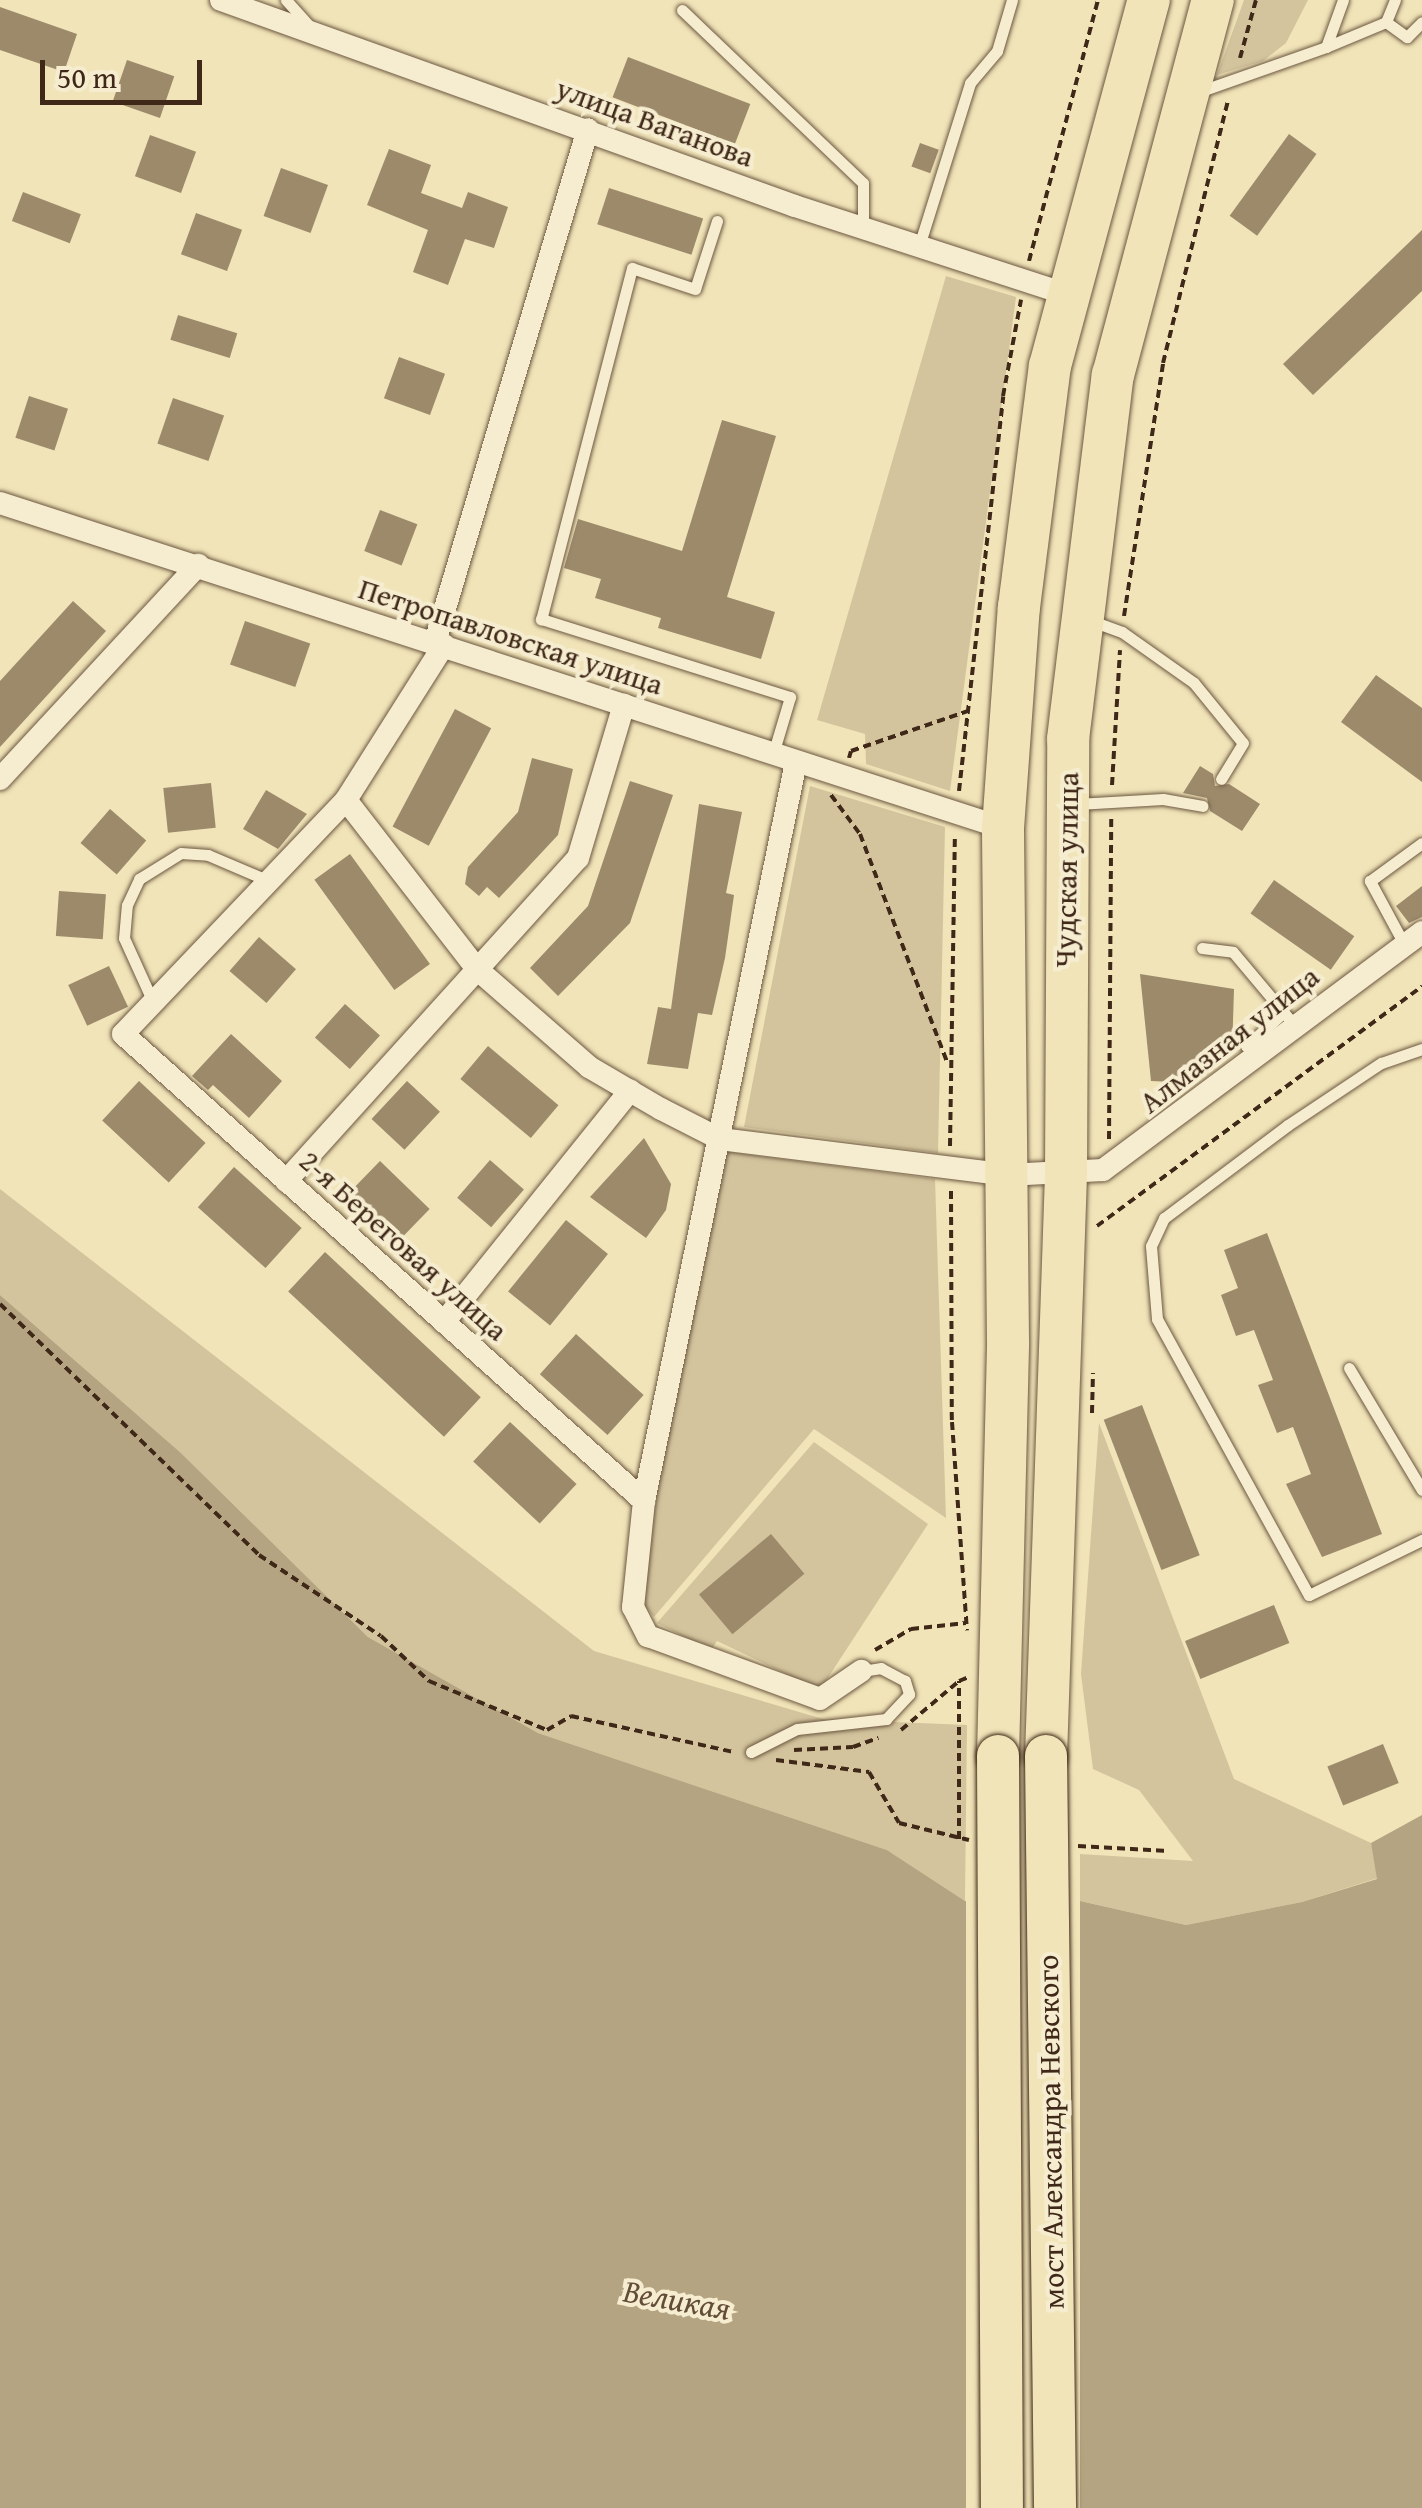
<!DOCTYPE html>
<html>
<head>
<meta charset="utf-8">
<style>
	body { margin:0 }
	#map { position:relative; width:1422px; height:2508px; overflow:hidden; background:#f1e4b8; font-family:"Gentium Book Plus",serif }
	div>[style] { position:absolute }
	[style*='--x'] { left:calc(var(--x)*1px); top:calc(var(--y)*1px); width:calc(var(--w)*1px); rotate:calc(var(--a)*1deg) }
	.green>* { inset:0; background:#d3c49d }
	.water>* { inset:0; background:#b4a482 }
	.pier>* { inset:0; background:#f1e4b8; transform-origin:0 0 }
	.building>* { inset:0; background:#9c8a6b; transform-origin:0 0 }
	.path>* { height:4px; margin-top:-2px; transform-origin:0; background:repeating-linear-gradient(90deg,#3f2818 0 8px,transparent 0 13px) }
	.roads { filter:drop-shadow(0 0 2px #6c5740) drop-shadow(0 0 2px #6c5740) }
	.lane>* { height:11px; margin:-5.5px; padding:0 5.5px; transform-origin:5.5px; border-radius:5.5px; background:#f6edd1 }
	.street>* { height:22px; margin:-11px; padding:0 11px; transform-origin:11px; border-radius:11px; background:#f6edd1 }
	.highway>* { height:42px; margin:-21px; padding:0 21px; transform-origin:21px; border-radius:21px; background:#f1e4b8 }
	.bridges { filter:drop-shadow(0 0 2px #3f2818) drop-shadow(0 0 2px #3f2818) }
	.highway-bridge>* { height:42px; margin:-21px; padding:0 21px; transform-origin:21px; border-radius:21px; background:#f1e4b8 }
	span { translate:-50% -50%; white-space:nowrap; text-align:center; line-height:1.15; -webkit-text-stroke:8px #f6edd1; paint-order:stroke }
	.street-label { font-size:30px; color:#3f2818 }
	.water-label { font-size:32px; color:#624d38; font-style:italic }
	.scale { position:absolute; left:40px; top:60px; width:162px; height:45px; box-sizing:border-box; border:5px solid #3f2818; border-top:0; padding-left:12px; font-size:30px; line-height:35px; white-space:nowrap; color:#3f2818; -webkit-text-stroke:8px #f6edd1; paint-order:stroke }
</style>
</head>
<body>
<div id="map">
	<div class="green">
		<i style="clip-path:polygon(1244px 0,1308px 0,1286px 43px,1263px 61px,1217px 75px)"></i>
		<i style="clip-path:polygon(946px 276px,1016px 297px,950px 791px,866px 764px,865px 734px,817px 720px)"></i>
		<i style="clip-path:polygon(810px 786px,945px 827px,938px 1153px,744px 1127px)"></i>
		<i style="clip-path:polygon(722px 1151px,935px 1179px,946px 1518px,814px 1429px,654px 1617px,635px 1595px)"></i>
		<i style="clip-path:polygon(0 1189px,594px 1651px,823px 1719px,967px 1725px,965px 1901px,887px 1850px,538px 1733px,368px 1637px,181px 1453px,0 1295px)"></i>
		<i style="clip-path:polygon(1099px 1423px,1234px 1779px,1371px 1843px,1378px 1878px,1302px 1902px,1186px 1925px,1080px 1901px,1080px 1854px,1193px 1861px,1139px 1790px,1093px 1769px,1081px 1674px)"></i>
		<i style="clip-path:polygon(814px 1442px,928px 1524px,820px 1690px,717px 1641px,711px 1650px,657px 1623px)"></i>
	</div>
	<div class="water">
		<i style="clip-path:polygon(0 1295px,181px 1453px,368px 1637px,538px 1733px,887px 1850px,965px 1901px,1080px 1901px,1186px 1925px,1302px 1902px,1377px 1879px,1371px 1843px,1422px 1815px,1422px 2508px,0 2508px)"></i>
	</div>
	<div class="pier">
		<i style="left:966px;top:1896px;width:114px;height:612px"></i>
	</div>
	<div class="building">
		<i style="clip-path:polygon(0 7px,77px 34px,64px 72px,0 50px)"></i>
		<i style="left:628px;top:57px;width:131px;height:43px;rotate:21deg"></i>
		<i style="left:127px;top:60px;width:50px;height:44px;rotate:19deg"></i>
		<i style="left:1289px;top:134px;width:34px;height:101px;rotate:36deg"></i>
		<i style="left:150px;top:135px;width:49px;height:44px;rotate:20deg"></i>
		<i style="left:920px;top:143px;width:20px;height:25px;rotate:20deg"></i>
		<i style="clip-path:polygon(389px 149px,431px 165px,421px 193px,462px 208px,468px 192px,508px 207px,494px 248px,465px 239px,448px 285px,413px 272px,428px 230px,367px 205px)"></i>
		<i style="left:281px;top:168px;width:50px;height:51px;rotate:20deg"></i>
		<i style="left:609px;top:188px;width:99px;height:38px;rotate:18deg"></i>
		<i style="left:23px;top:192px;width:62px;height:31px;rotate:21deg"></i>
		<i style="left:196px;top:213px;width:49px;height:44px;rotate:20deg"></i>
		<i style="clip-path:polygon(1422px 230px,1422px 291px,1313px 395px,1283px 364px)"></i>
		<i style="left:178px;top:315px;width:62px;height:26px;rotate:17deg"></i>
		<i style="left:399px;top:357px;width:49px;height:44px;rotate:20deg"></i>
		<i style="left:29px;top:396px;width:41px;height:44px;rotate:18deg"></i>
		<i style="left:173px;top:398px;width:54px;height:48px;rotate:19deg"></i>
		<i style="clip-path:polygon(722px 420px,776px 436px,727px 597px,775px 612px,761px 659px,658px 628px,661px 618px,595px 598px,601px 579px,564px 568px,578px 519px,682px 551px)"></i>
		<i style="left:380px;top:510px;width:40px;height:44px;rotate:21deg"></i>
		<i style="clip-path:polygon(73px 601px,106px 631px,0 747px,0 681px)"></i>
		<i style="left:245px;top:621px;width:69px;height:46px;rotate:19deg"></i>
		<i style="clip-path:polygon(1376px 675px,1422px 708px,1422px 782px,1341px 722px)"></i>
		<i style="left:455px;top:709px;width:41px;height:133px;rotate:28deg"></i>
		<i style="clip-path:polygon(532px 758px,573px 769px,558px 835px,499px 898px,487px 887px,479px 896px,465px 884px,468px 867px,518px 812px)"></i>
		<i style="clip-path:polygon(1200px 766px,1213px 774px,1215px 786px,1229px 784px,1260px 804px,1242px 831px,1210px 811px,1207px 798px,1183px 793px)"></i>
		<i style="clip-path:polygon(630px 781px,673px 795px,651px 860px,630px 923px,558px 996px,530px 968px,588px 906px)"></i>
		<i style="left:211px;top:783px;width:45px;height:48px;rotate:84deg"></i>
		<i style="clip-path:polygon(266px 790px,307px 814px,278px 849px,243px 829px)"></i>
		<i style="clip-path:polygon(699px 804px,742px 812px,726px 893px,734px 895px,725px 958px,712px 1015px,698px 1013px,688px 1069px,647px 1064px,658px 1007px,671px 1009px)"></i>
		<i style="left:110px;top:809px;width:48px;height:45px;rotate:41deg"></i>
		<i style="left:350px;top:854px;width:136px;height:44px;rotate:54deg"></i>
		<i style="left:1274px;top:880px;width:98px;height:41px;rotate:35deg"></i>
		<i style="clip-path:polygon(1422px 886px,1422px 917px,1409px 923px,1396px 906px)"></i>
		<i style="left:59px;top:891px;width:47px;height:45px;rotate:4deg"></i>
		<i style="left:259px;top:937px;width:49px;height:45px;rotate:41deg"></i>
		<i style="left:109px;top:966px;width:45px;height:45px;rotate:65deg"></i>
		<i style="clip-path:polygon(1140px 974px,1234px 989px,1232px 1053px,1200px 1052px,1195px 1083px,1151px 1081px)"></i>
		<i style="left:345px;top:1004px;width:47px;height:45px;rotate:42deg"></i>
		<i style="clip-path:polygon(231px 1034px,282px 1081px,249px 1118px,213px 1085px,208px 1090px,192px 1076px)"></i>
		<i style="left:488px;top:1046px;width:92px;height:43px;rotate:40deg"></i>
		<i style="left:139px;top:1081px;width:91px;height:54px;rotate:43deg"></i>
		<i style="left:407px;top:1081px;width:45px;height:52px;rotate:43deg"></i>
		<i style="clip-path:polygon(644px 1138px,671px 1184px,666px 1210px,646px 1238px,590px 1197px)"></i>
		<i style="left:490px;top:1160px;width:45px;height:50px;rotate:41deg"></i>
		<i style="left:380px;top:1161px;width:69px;height:45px;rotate:44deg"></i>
		<i style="left:234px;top:1167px;width:91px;height:54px;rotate:42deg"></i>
		<i style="left:566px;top:1220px;width:54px;height:92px;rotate:39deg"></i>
		<i style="clip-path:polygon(1267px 1233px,1382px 1534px,1322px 1557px,1286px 1484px,1311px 1474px,1293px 1427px,1277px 1433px,1258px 1385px,1273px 1380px,1254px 1330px,1236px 1336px,1221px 1295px,1238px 1288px,1224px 1250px)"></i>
		<i style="left:325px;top:1252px;width:213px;height:54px;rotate:43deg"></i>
		<i style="left:576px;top:1334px;width:91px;height:54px;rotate:42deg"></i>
		<i style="left:1142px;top:1405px;width:161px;height:41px;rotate:69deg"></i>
		<i style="left:510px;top:1422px;width:91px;height:54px;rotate:43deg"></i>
		<i style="left:771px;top:1534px;width:52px;height:94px;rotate:50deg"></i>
		<i style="left:1274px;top:1605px;width:41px;height:96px;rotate:68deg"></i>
		<i style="left:1383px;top:1744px;width:42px;height:60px;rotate:68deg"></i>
	</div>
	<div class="path">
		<i style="--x:1240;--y:58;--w:60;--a:-74.6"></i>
		<i style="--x:1029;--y:261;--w:270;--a:-75.2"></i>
		<i style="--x:1124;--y:616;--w:256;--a:-81.2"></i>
		<i style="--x:1163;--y:363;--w:270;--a:-76.1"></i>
		<i style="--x:849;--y:758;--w:7;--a:-74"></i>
		<i style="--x:851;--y:751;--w:124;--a:-18.9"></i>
		<i style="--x:1112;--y:785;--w:135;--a:-86.6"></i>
		<i style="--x:959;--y:791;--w:397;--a:-83.6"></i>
		<i style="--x:1003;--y:396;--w:98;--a:-79.4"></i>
		<i style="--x:831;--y:795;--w:49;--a:53.4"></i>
		<i style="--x:860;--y:834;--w:246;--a:69.1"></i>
		<i style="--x:1109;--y:1139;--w:320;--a:-89.6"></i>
		<i style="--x:950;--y:1146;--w:310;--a:-89.1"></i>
		<i style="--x:951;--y:1191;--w:231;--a:89.8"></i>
		<i style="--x:952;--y:1422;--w:209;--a:85.9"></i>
		<i style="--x:1097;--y:1226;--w:404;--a:-36.4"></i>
		<i style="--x:0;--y:1304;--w:361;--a:44.1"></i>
		<i style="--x:259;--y:1555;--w:146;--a:33.6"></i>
		<i style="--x:381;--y:1636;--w:66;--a:43.2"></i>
		<i style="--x:429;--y:1681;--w:128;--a:22.6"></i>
		<i style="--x:547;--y:1730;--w:28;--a:-30"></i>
		<i style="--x:571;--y:1716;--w:167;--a:12.5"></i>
		<i style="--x:1092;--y:1413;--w:40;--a:-88.6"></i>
		<i style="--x:875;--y:1650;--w:42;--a:-30.3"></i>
		<i style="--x:911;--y:1629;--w:55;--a:-6.2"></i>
		<i style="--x:901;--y:1730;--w:76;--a:-40.2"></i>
		<i style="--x:794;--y:1750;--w:59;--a:-2.9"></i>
		<i style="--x:853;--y:1747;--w:27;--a:-20"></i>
		<i style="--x:776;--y:1760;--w:94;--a:7.4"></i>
		<i style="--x:869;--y:1772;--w:59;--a:59.5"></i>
		<i style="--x:899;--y:1823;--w:72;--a:13.7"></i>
		<i style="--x:959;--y:1839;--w:158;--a:-90"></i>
		<i style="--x:959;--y:1681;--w:11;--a:-22"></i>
		<i style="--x:1078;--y:1846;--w:90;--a:3.2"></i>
	</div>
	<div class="roads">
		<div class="lane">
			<i style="--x:286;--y:0;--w:36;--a:48"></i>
			<i style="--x:682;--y:10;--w:250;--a:43.7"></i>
			<i style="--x:863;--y:183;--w:45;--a:90"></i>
			<i style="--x:1386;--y:22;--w:26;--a:36"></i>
			<i style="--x:1407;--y:37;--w:21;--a:-45"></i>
			<i style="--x:1326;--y:47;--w:65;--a:-22.6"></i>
			<i style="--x:1386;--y:22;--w:24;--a:-68"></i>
			<i style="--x:1201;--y:91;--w:133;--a:-19.4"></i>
			<i style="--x:1326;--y:47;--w:50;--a:-70.1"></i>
			<i style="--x:717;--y:221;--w:71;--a:107.9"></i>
			<i style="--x:695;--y:289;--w:66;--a:-161.6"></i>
			<i style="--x:632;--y:268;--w:363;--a:104.5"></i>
			<i style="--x:541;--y:619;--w:261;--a:17.4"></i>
			<i style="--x:790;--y:697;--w:59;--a:106.6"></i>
			<i style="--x:919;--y:246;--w:171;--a:-72.6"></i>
			<i style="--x:970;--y:83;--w:42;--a:-49.8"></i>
			<i style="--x:997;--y:51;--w:53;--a:-73.6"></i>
			<i style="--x:1089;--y:620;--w:35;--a:20"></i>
			<i style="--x:1122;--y:632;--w:88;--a:35.3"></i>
			<i style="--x:1194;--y:683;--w:77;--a:50.8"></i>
			<i style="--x:1243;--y:743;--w:42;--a:121.4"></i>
			<i style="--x:1077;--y:804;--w:86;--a:-3.3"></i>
			<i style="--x:1163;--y:799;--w:40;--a:10"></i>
			<i style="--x:1404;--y:944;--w:72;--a:-118.4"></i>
			<i style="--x:1370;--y:881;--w:64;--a:-36.2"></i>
			<i style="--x:1202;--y:948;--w:31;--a:7"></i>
			<i style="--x:1233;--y:952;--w:97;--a:50"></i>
			<i style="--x:153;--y:1002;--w:70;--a:-114.4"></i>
			<i style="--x:124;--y:938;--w:33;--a:-85"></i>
			<i style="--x:127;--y:905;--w:29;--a:-65"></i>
			<i style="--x:139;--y:879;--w:49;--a:-31.8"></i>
			<i style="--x:181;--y:853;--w:27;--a:4"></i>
			<i style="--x:208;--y:855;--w:66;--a:23.1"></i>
			<i style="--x:1246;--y:1046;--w:50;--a:-41.7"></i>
			<i style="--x:1422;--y:1049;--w:43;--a:161.1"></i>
			<i style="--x:1381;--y:1063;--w:112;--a:146.3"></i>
			<i style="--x:1288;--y:1125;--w:155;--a:143.1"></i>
			<i style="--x:1164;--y:1218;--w:31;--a:115"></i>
			<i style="--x:1151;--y:1246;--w:73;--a:85.3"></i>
			<i style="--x:1157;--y:1319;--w:315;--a:61.2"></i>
			<i style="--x:1309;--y:1595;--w:126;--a:-26"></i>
			<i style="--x:1349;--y:1368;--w:142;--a:59.1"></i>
			<i style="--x:751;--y:1752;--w:51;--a:-26.6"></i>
			<i style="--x:797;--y:1729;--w:90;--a:-6.4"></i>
			<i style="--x:886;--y:1719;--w:34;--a:-47"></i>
			<i style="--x:909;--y:1694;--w:14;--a:-107"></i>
			<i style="--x:905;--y:1681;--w:27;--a:-152"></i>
			<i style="--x:881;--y:1668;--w:20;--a:171"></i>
		</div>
		<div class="street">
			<i style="--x:221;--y:0;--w:610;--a:19.74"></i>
			<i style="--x:795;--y:206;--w:288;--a:18"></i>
			<i style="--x:0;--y:503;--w:1054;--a:17.95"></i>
			<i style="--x:435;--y:642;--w:535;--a:-73.39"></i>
			<i style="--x:444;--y:645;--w:183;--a:122.3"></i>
			<i style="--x:346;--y:800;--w:323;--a:133.6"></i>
			<i style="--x:123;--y:1034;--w:700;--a:41.87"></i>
			<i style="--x:796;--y:762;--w:754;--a:101.62"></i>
			<i style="--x:644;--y:1501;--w:107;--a:95.9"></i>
			<i style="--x:633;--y:1607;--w:33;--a:63"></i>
			<i style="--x:648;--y:1636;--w:183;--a:20.1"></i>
			<i style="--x:820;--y:1699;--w:50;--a:-34.3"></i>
			<i style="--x:0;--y:779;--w:292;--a:-47.2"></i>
			<i style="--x:346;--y:800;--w:215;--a:52.2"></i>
			<i style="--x:478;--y:970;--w:147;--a:41.1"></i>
			<i style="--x:589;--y:1067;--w:83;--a:30.3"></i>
			<i style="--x:661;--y:1109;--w:66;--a:27"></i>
			<i style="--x:720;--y:1139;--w:289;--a:7.1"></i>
			<i style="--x:1007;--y:1175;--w:96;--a:-3"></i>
			<i style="--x:1103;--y:1170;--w:398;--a:-36.7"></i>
			<i style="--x:286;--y:1181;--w:435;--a:-47.9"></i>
			<i style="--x:578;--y:858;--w:160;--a:-73.3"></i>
			<i style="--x:444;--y:1322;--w:297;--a:-51.2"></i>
		</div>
		<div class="highway">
			<i style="--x:998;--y:1756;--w:414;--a:-88.6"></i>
			<i style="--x:1008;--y:1342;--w:514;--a:-90.56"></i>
			<i style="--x:1003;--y:828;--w:222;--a:-85.9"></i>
			<i style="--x:1019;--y:607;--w:243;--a:-82.7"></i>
			<i style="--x:1050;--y:366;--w:379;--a:-74.9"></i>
			<i style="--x:1046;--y:1756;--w:582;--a:-88.03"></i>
			<i style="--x:1066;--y:1174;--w:435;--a:-89.7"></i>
			<i style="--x:1068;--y:739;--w:367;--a:-83"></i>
			<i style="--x:1113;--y:375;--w:388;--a:-75.1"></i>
		</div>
	</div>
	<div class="bridges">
		<div class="highway-bridge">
			<i style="--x:998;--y:1756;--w:752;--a:89.7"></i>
			<i style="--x:1046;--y:1756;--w:752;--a:89.31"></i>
		</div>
	</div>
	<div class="street-label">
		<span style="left:655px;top:122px;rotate:20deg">улица Ваганова</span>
		<span style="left:511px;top:636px;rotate:18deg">Петропавловская улица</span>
		<span style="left:1066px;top:870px;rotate:-89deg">Чудская улица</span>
		<span style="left:1229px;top:1039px;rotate:-38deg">Алмазная улица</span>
		<span style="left:404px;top:1245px;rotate:42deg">2-я Береговая улица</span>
		<span style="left:1050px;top:2132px;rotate:-91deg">мост Александра Невского</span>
	</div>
	<div class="water-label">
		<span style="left:677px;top:2300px;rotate:10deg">Великая</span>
	</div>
	<div class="scale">50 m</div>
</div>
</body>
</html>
